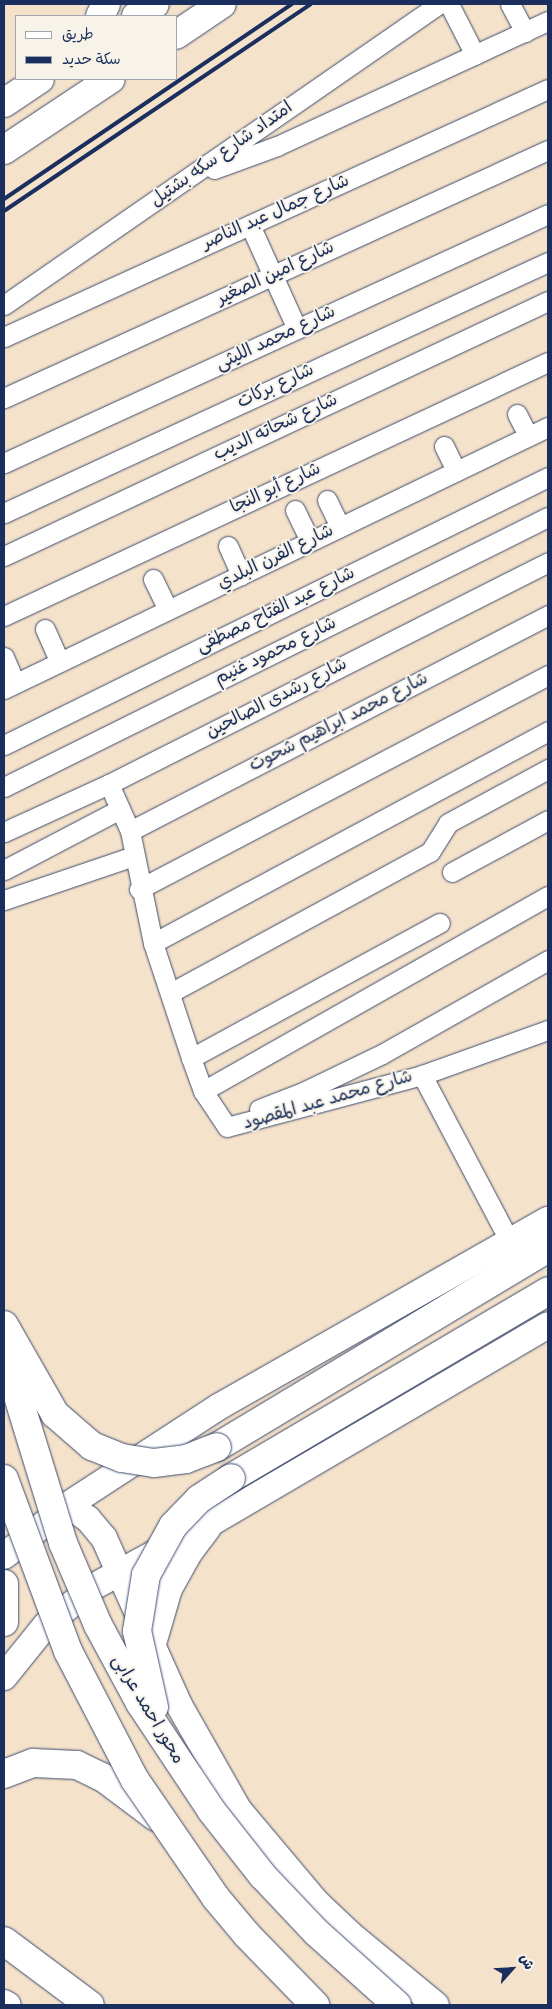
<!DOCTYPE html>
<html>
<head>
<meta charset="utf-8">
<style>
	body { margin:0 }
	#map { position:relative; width:552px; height:2009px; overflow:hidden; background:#f5e2ca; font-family:"Indie Flower","Playpen Sans Arabic",sans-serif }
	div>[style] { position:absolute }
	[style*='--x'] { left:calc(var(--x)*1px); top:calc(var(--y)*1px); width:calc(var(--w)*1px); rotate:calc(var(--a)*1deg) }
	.roads { filter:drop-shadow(0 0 1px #3c4a6e) drop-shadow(0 0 1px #3c4a6e) }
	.street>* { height:19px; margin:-9.5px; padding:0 9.5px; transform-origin:9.5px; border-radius:9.5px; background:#fff }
	.secondary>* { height:26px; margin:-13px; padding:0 13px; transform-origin:13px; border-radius:13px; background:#fff }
	.primary>* { height:28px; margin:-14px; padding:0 14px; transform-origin:14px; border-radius:14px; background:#fff }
	.highway>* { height:28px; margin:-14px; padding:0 14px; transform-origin:14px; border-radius:14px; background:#fff }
	.rail>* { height:4px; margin:-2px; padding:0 2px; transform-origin:2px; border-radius:2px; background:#1b2f5e }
	.bridges { filter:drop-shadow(0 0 1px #3c4a6e) drop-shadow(0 0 1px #3c4a6e) }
	.highway-bridge>* { height:28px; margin:-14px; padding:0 14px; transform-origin:14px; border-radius:14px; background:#fff }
	span { translate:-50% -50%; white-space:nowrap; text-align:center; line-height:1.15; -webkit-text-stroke:4px #f7f3e8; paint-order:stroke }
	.street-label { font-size:18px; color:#1b2f5e }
	.frame { position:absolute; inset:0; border:5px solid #1b2f5e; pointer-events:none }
	.legend { position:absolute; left:15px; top:15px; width:162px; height:65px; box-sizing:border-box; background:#f7f3e8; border:1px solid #9fa5b1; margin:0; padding:6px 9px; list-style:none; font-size:15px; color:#1b2f5e }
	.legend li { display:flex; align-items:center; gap:10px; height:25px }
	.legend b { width:25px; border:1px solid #9fa5b1 }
	.north { position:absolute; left:487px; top:1944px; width:50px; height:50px; -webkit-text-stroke:4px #f7f3e8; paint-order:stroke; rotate:64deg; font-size:14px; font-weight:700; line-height:20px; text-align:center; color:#1b2f5e }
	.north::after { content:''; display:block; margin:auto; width:18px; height:22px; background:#1b2f5e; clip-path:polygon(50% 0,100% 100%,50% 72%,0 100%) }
</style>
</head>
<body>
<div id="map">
	<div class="roads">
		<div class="street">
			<i style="--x:449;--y:4;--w:57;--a:63"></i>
			<i style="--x:510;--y:4;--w:32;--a:62"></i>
			<i style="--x:214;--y:169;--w:67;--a:-20.1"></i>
			<i style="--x:277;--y:146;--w:298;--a:-24.8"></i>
			<i style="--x:250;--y:225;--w:114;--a:65.7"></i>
			<i style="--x:4;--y:305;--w:529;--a:-34.68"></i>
			<i style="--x:4;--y:337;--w:598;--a:-24.51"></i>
			<i style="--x:4;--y:398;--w:598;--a:-24.51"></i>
			<i style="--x:517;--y:414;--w:25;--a:63"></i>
			<i style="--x:444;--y:446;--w:28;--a:64"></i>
			<i style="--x:4;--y:463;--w:598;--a:-24.59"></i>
			<i style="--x:327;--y:500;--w:30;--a:64"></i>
			<i style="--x:295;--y:510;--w:34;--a:64"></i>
			<i style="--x:4;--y:513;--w:599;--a:-24.77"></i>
			<i style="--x:228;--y:546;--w:32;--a:66"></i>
			<i style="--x:4;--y:556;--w:601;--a:-25.11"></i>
			<i style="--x:153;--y:579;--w:34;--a:64"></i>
			<i style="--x:4;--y:616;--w:600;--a:-25.03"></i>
			<i style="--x:45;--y:629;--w:36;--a:66"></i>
			<i style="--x:4;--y:657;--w:28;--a:67"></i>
			<i style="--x:4;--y:689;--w:604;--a:-25.72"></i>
			<i style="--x:4;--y:745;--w:606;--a:-26.23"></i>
			<i style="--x:109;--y:784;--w:51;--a:65.9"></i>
			<i style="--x:130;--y:831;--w:114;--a:78.4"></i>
			<i style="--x:153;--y:943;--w:121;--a:71.7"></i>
			<i style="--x:191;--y:1058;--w:35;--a:70"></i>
			<i style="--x:203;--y:1091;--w:43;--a:56.3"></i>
			<i style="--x:227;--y:1127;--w:202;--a:-14.9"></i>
			<i style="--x:422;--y:1075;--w:134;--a:-19.7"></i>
			<i style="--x:4;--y:787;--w:607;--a:-26.4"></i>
			<i style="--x:130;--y:831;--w:471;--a:-27.3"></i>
			<i style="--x:4;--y:832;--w:115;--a:-24.6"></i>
			<i style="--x:109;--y:784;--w:492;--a:-26.8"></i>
			<i style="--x:4;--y:870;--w:131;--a:-27.7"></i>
			<i style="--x:452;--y:872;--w:109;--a:-28.4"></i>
			<i style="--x:139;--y:889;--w:462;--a:-27.6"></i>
			<i style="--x:4;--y:900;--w:137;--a:-18.7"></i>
			<i style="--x:153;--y:943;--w:448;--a:-28.2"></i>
			<i style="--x:170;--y:993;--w:296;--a:-28.5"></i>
			<i style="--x:430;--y:852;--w:34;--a:-58"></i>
			<i style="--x:448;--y:823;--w:114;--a:-28.4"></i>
			<i style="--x:191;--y:1058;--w:283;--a:-28.5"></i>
			<i style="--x:422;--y:1075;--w:189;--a:62.2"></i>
			<i style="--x:203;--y:1091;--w:396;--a:-29.5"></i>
			<i style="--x:259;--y:1109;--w:47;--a:-21.1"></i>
			<i style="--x:303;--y:1092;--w:88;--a:-25.7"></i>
			<i style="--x:382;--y:1054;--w:191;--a:-29.5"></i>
		</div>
		<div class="secondary">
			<i style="--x:68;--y:1505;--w:24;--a:35"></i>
			<i style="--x:88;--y:1519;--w:25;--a:50"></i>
			<i style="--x:104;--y:1538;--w:183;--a:65.8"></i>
			<i style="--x:179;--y:1705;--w:120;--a:60.4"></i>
			<i style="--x:238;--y:1809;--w:121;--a:50"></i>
			<i style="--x:316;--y:1902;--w:48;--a:43.3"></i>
			<i style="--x:351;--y:1935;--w:110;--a:39.5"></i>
			<i style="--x:4;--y:1556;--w:82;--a:-38.6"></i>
			<i style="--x:68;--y:1505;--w:181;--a:-33.1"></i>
			<i style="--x:220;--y:1406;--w:377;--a:-29.6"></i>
			<i style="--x:152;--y:1647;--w:60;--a:-73.7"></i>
			<i style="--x:169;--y:1589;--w:41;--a:-60.9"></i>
			<i style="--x:189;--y:1553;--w:31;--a:-53"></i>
			<i style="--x:4;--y:1677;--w:67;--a:-51.1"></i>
			<i style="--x:46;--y:1625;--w:60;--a:-39"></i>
			<i style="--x:93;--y:1587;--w:138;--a:-28.6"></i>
			<i style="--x:214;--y:1521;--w:387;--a:-30.4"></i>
			<i style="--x:4;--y:2003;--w:4;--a:27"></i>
		</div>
		<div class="primary">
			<i style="--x:136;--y:16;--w:22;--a:-32"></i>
			<i style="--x:176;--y:35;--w:55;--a:-34"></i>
			<i style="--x:4;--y:103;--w:43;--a:-33.7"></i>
			<i style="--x:4;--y:150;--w:128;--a:-33.6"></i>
		</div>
		<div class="highway">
			<i style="--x:100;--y:16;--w:13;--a:-63"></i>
			<i style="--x:217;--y:1447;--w:386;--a:-31"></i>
			<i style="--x:231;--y:1478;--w:368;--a:-30.5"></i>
			<i style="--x:4;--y:1584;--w:38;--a:90"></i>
			<i style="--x:4;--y:1774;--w:31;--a:-21"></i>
			<i style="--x:33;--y:1763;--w:44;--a:2.6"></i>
			<i style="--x:77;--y:1765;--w:30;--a:26"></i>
			<i style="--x:104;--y:1778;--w:65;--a:36.9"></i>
			<i style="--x:4;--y:1941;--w:107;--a:36.7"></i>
		</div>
	</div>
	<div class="rail">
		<i style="--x:4;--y:199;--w:348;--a:-34.1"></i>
		<i style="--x:4;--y:211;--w:370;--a:-34"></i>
	</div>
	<div class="bridges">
		<div class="highway-bridge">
			<i style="--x:4;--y:1325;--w:103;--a:60.2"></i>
			<i style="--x:55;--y:1414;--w:49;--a:40.9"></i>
			<i style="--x:92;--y:1446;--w:32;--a:22"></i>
			<i style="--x:122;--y:1458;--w:32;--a:9"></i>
			<i style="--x:154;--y:1463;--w:32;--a:-7"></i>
			<i style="--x:186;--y:1459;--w:33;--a:-21"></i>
			<i style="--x:4;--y:1351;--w:201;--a:72.9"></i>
			<i style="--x:63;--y:1543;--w:89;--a:66.9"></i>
			<i style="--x:98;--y:1625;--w:89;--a:61.7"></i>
			<i style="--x:140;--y:1703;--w:128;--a:56.4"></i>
			<i style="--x:211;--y:1810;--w:84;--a:51.8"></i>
			<i style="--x:263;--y:1876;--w:77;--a:46.6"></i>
			<i style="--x:316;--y:1932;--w:109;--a:42"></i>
			<i style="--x:4;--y:1479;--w:184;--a:69.6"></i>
			<i style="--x:68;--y:1651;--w:145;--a:62.6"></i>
			<i style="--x:135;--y:1780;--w:143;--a:55.5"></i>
			<i style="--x:216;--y:1898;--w:48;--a:50"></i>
			<i style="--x:247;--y:1935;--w:98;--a:45.8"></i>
			<i style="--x:154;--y:1707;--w:78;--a:-102.6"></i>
			<i style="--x:137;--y:1631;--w:57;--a:-80.9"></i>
			<i style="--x:146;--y:1575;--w:56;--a:-61.1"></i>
			<i style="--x:173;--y:1526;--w:37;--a:-46"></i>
			<i style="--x:199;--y:1499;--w:38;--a:-33"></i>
		</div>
	</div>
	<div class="street-label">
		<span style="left:222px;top:155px;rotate:-35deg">امتداد شارع سكه بشتيل</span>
		<span style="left:276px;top:213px;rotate:-24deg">شارع جمال عبد الناصر</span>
		<span style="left:276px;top:274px;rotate:-25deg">شارع امين الصغير</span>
		<span style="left:276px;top:339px;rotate:-25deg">شارع محمد الليثى</span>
		<span style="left:276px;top:387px;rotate:-25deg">شارع بركات</span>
		<span style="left:276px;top:428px;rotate:-25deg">شارع شحاته الديب</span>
		<span style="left:276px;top:489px;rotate:-25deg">شارع أبو النجا</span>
		<span style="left:276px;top:558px;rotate:-26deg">شارع الفرن البلدي</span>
		<span style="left:276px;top:611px;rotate:-26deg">شارع عبد الفتاح مصطفى</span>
		<span style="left:276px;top:652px;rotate:-26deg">شارع محمود غنيم</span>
		<span style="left:277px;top:699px;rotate:-27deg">شارع رشدى الصالحين</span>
		<span style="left:339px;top:723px;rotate:-27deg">شارع محمد ابراهيم شحوت</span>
		<span style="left:328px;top:1101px;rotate:-16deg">شارع محمد عبد المقصود</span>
		<span style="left:147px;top:1710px;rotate:59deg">محور احمد عرابى</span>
	</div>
	<div class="frame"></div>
	<ul class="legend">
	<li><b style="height:6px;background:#fff"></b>طريق</li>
	<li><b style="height:6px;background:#1b2f5e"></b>سكة حديد</li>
	</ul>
	<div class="north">ش</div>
</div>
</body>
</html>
